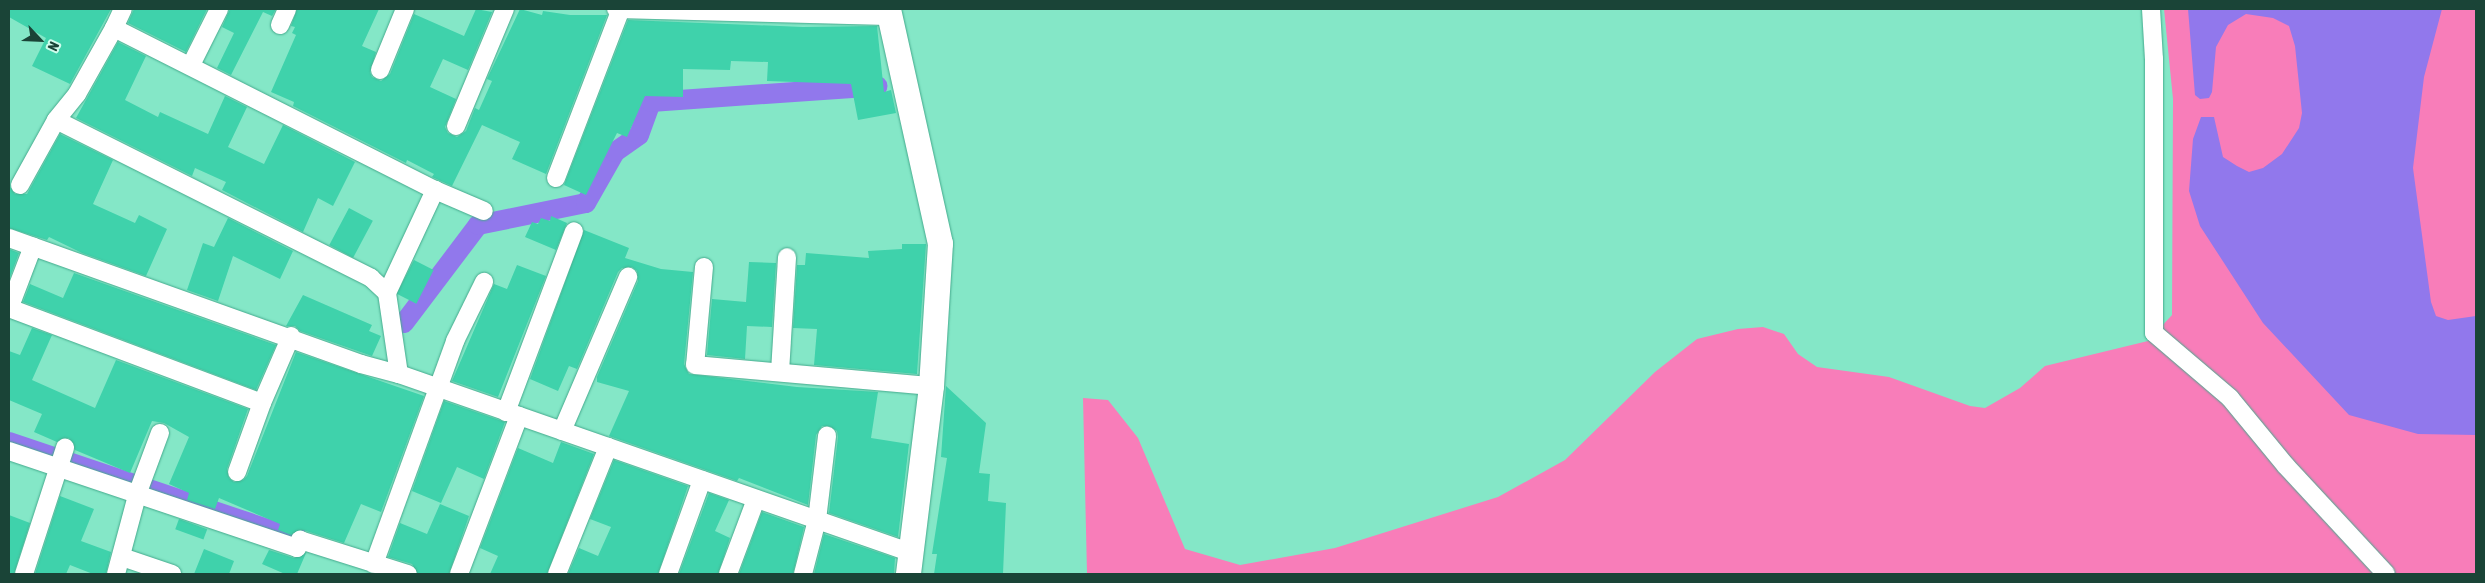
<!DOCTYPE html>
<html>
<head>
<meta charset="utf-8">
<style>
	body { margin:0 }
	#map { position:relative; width:2485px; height:583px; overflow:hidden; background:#84e7c7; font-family:"Asap Condensed",sans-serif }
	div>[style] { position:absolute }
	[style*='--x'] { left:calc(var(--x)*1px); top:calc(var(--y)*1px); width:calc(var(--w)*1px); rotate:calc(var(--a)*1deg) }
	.green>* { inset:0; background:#f87db9 }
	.water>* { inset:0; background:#9178ec }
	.canal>* { height:20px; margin:-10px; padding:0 10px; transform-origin:10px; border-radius:10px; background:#9178ec }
	.building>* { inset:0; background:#3fd2ab; transform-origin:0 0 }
	.roads { filter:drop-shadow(0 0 1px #45aa8d) drop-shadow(0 0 1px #45aa8d) }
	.street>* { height:18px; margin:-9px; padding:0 9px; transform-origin:9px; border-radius:9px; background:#fff }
	.secondary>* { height:25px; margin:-12.5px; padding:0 12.5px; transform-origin:12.5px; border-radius:12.5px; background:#fff }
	span { translate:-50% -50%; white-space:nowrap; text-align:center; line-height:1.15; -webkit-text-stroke:4.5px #cffded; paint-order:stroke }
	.frame { position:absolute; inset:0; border:10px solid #1a4437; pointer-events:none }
	.north { position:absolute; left:15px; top:15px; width:50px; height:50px; -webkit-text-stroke:4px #cffded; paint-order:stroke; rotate:115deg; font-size:14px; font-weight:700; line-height:20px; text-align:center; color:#1a4437 }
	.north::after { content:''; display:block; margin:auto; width:18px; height:22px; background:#1a4437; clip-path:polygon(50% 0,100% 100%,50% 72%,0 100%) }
</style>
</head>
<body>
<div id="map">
	<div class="green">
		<i style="clip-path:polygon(2164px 9px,2476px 9px,2476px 574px,1087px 574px,1083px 398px,1108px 400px,1138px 438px,1185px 549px,1240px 565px,1335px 548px,1498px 497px,1565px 460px,1655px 372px,1697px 339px,1738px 329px,1763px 327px,1784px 334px,1798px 354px,1817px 367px,1889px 377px,1970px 406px,1985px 408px,2020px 388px,2045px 366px,2148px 341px,2172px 315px,2173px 99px)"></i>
	</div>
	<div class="water">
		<i style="clip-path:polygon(2188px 9px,2442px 9px,2424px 77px,2413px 168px,2431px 302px,2436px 316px,2448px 320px,2476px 316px,2476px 435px,2418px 434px,2349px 415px,2263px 323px,2200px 226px,2189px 191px,2193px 139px,2201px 117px,2214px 117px,2223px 157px,2237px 166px,2249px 172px,2263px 168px,2282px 154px,2299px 128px,2302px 113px,2295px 46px,2289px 26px,2273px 18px,2246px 14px,2228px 25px,2216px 47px,2212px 92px,2209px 98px,2200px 99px,2195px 95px)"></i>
	</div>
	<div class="canal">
		<i style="--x:404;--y:323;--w:123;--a:-52.9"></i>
		<i style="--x:478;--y:225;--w:110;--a:-11.5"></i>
		<i style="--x:586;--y:203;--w:59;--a:-60.4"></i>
		<i style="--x:615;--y:152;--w:29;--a:-35"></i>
		<i style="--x:639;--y:135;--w:35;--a:-70"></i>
		<i style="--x:651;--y:102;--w:227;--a:-4"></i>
		<i style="--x:9;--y:442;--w:298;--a:18.6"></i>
		<i style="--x:291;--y:537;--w:30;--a:-66"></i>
	</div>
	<div class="building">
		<i style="clip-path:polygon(9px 9px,111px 9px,70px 84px,32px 66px,46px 38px,9px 17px)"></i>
		<i style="clip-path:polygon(134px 9px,207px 9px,186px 52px,128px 23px)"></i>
		<i style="clip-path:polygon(230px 9px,276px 9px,272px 16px,263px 12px,231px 75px,217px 68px,234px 33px,222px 27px)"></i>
		<i style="clip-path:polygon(297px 9px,379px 9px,362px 46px,376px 52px,370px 72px,372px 77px,381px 81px,390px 74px,414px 14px,464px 36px,476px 9px,492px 12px,468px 70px,443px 59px,430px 87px,456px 99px,445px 127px,448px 133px,457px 137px,466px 131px,475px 108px,479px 110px,492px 81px,487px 79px,520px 9px,542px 15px,543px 11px,570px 15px,607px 15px,546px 174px,512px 159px,520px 142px,482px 125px,452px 186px,432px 177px,434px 174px,407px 160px,406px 163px,293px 106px,294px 102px,271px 92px,296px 35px,292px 33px,295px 27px,291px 26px)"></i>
		<i style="clip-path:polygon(628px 20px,803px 27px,877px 26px,884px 92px,891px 90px,896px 113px,858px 120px,851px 84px,767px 81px,768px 62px,731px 61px,730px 70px,683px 69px,683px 97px,645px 96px,627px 137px,617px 133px,586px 195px,564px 185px)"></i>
		<i style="clip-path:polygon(118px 42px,146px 56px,125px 100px,158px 117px,160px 112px,208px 134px,225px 96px,247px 107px,228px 147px,264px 164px,283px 125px,355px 162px,333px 206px,318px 198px,303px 232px,222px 190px,226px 182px,195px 168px,192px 176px,76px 118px)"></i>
		<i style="clip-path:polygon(60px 134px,113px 160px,93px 204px,135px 223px,139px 215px,167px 229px,146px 276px,82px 253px,49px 237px,47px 240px,9px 228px,9px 185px,15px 194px,27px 194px)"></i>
		<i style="left:349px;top:208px;width:27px;height:42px;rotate:28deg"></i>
		<i style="clip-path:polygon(551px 216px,567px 223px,556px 250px,525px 237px,532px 222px,538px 224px,541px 218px,550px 221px)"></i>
		<i style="clip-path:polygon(228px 218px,293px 251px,280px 279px,233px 256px,218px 301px,187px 290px,203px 243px,214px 247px)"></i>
		<i style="clip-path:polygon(584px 230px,629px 248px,625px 258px,661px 269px,693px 272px,684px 364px,689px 374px,797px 387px,878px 392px,871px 438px,909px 444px,898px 537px,829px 513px,838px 437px,837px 431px,829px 426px,822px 426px,816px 435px,808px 505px,739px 478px,737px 481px,609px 436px,629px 391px,597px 382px,597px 377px,638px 281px,637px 271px,632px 267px,622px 268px,618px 272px,577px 369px,569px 366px,558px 391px,530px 379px)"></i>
		<i style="clip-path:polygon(902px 244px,926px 244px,917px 374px,814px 365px,817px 329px,793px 328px,797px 265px,805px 265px,806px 253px,869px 258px,868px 251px,902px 249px)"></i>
		<i style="clip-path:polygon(9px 249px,19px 253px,9px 280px)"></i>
		<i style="left:414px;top:260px;width:22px;height:38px;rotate:27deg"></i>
		<i style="clip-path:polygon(749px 262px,776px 263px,772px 327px,747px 326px,745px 359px,707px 355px,712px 299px,746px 302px)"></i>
		<i style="clip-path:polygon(517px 265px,546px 276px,498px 397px,452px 381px,494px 284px,507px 289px)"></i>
		<i style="clip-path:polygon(74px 273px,276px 345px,256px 390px,23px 302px,30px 284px,63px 298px)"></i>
		<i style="clip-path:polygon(303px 295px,372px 325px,369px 331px,381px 336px,372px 356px,300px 331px,295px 326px,286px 326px)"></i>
		<i style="clip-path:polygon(32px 328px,52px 335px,32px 380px,95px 408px,116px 360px,248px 409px,227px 469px,229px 478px,234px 482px,243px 480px,247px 476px,296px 352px,424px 396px,381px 512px,361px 504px,344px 543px,303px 530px,291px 535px,278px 530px,280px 524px,219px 498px,215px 509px,187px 500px,189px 493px,169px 484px,189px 437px,164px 423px,152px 421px,130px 473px,75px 450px,69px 438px,57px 442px,34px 432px,42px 414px,9px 400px,9px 351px,20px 355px)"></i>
		<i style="clip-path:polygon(946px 386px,986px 423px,979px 473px,990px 474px,988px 501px,1006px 503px,1003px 574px,934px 574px,937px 554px,932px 554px,947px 458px,941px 457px)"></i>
		<i style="clip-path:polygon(444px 401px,505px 422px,484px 479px,457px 467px,441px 503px,412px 491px)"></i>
		<i style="clip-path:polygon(561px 442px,594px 454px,547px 574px,490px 574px,498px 556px,480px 548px,518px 448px,553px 463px)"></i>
		<i style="clip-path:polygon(614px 460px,688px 486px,658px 574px,568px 574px,579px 548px,598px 556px,611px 527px,590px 519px)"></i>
		<i style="clip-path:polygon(709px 493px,729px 500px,715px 531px,730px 538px,718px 574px,679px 574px)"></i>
		<i style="clip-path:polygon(60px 496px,94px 509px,81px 541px,111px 552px,106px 574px,93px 574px,70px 565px,66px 574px,35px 574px)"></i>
		<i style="clip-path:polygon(440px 504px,469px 516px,449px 574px,418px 574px,412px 564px,388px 557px,400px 523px,427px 534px)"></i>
		<i style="clip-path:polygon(762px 512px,804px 527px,793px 574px,739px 574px)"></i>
		<i style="clip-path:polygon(9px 515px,30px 523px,14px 574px,9px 574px)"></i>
		<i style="left:179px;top:519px;width:30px;height:11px;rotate:20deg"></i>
		<i style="clip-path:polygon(824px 534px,895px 558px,894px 574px,814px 574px)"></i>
		<i style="clip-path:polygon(204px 549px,234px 561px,229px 574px,194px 574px)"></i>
		<i style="clip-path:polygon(269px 550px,294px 558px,306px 553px,297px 574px,285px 574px,262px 564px)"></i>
	</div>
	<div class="roads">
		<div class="street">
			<i style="--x:616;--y:9;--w:272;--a:1.5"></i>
			<i style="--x:2151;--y:9;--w:50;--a:86.6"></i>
			<i style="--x:2154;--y:59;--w:274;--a:90"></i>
			<i style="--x:2154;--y:333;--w:100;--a:40.5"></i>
			<i style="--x:2230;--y:398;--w:88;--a:50.5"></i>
			<i style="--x:2286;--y:466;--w:147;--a:47.2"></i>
			<i style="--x:280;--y:25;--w:17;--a:-66"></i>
			<i style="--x:114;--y:28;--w:21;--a:-65"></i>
			<i style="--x:191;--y:65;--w:63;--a:-63.4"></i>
			<i style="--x:380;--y:70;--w:66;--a:-67.7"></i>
			<i style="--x:56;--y:120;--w:352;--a:26.6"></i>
			<i style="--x:371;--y:278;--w:22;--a:43"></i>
			<i style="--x:387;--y:293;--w:82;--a:81.6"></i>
			<i style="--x:456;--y:126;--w:127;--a:-67.3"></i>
			<i style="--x:556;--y:178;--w:181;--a:-69"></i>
			<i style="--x:20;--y:185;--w:74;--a:-61"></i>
			<i style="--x:56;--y:120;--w:33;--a:-51"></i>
			<i style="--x:77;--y:94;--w:76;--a:-60.7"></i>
			<i style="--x:114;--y:28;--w:360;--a:26.8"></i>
			<i style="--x:435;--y:190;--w:53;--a:23.2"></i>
			<i style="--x:9;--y:238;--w:374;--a:19.7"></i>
			<i style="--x:361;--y:364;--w:39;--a:15"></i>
			<i style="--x:399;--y:374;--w:543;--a:19.24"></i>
			<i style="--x:704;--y:267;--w:98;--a:95.2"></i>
			<i style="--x:695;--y:365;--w:237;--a:5.1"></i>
			<i style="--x:387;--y:293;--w:114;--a:-65"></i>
			<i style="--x:9;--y:308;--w:270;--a:20.6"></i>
			<i style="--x:9;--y:309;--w:67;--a:-69.1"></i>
			<i style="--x:780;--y:372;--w:115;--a:-86.5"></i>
			<i style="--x:506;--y:412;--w:193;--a:-69.4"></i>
			<i style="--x:562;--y:431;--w:168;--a:-66.8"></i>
			<i style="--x:9;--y:451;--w:304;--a:18.6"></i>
			<i style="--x:297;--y:548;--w:9;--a:-69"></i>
			<i style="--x:300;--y:540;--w:113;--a:17.5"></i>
			<i style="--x:237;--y:472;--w:73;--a:-70.1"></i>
			<i style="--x:262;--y:403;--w:73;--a:-66.6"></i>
			<i style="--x:122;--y:557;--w:53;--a:18.8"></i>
			<i style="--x:374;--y:564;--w:237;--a:-70"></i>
			<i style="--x:455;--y:341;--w:66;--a:-63.8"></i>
			<i style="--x:24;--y:574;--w:133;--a:-72"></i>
			<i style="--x:116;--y:574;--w:85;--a:-75"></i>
			<i style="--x:138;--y:492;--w:63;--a:-69.6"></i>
			<i style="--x:459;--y:574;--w:169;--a:-69.2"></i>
			<i style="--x:557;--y:574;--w:137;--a:-68.1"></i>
			<i style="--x:668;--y:574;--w:100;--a:-70.1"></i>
			<i style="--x:728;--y:574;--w:80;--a:-69.5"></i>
			<i style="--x:803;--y:574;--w:56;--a:-75.5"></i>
			<i style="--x:817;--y:520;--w:85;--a:-83.2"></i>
		</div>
		<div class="secondary">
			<i style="--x:888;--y:9;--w:240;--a:77.5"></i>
			<i style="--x:940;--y:243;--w:143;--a:93.6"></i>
			<i style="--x:931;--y:386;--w:189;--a:97"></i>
		</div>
	</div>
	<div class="frame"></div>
	<div class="north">N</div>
</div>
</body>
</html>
